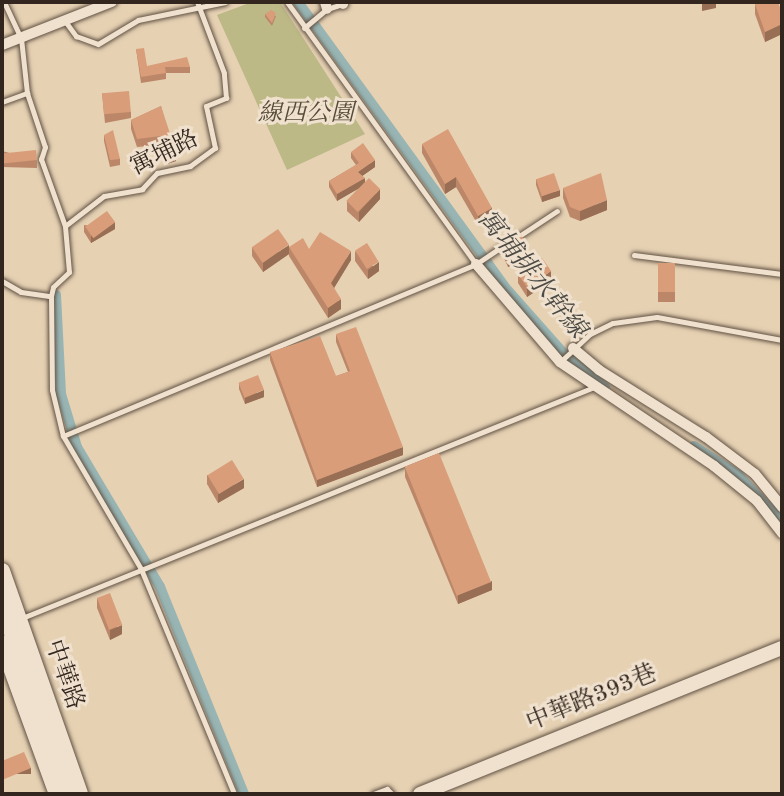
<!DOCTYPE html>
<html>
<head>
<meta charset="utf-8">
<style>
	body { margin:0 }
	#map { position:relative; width:784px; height:796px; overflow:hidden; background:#e6d1b3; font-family:"Old Standard TT","Noto Serif TC",serif }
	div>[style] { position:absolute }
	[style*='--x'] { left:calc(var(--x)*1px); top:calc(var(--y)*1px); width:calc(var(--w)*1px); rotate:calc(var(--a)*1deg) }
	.green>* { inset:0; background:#bdb987 }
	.canal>* { height:10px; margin:-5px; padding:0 5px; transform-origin:5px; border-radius:5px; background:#98b5b4 }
	.roads { filter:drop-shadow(0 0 2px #605143) drop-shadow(0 0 2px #605143) }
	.service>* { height:5px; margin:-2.5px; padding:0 2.5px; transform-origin:2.5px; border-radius:2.5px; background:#efe1ce }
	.minor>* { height:10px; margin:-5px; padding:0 5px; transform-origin:5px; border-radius:5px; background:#efe1ce }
	.tertiary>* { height:14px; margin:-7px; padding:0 7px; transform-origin:7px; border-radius:7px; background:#efe1ce }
	.secondary>* { height:16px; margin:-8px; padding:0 8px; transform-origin:8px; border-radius:8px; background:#efe1ce }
	.wall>* { inset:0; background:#bb8768; transform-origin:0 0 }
	.shaded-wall>* { inset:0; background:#986e55; transform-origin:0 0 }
	.building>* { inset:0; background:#d99d79; transform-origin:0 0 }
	span { translate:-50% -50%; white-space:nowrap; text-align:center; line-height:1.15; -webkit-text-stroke:6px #efe1ce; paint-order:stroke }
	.park-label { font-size:24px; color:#564b38; font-style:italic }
	.street-label { font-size:24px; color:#33261e }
	.water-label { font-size:26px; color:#4c4a44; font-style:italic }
	.frame { position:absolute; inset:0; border:4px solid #33261e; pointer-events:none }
</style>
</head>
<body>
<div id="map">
	<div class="green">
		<i style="clip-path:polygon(252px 2px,280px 2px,365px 134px,287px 170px,217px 15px)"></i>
	</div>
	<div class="canal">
		<i style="--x:298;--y:2;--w:351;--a:54"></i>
		<i style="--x:504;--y:286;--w:92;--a:48.5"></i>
		<i style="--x:565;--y:355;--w:51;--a:38.7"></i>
		<i style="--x:56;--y:295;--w:99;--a:87.1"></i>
		<i style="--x:61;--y:394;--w:55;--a:73.2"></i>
		<i style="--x:77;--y:447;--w:163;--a:59.3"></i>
		<i style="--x:160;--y:587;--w:223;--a:67.9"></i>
		<i style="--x:694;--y:446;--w:53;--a:33.4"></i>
		<i style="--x:738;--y:475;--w:64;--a:46.9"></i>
	</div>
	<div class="roads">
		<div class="service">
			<i style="--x:4;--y:2;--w:40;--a:65"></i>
			<i style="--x:21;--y:38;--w:55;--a:83.8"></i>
			<i style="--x:27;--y:93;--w:57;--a:71.6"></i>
			<i style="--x:45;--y:147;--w:13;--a:108"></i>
			<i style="--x:41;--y:159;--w:71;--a:70.3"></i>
			<i style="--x:287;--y:2;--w:322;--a:54.2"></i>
			<i style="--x:65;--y:21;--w:19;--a:54"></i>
			<i style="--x:76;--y:36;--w:23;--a:20"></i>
			<i style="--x:98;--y:44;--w:47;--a:-31"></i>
			<i style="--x:138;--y:20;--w:89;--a:-11.7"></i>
			<i style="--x:304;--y:28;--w:30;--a:-40"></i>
			<i style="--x:327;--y:9;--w:19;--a:-18"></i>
			<i style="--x:2;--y:102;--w:27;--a:-20"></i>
			<i style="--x:516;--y:238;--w:49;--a:-33.4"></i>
			<i style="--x:634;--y:255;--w:149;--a:7.3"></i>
			<i style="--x:2;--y:281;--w:22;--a:30"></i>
			<i style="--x:21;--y:292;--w:30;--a:8"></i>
			<i style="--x:51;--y:296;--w:9;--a:-77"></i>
			<i style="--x:53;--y:287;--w:22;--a:-43"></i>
			<i style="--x:69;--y:272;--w:46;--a:-95"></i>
			<i style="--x:65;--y:226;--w:49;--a:-37.6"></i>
			<i style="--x:104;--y:196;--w:39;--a:-10"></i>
			<i style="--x:142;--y:189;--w:22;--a:-47"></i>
			<i style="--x:157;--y:173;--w:34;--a:-12"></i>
			<i style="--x:190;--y:166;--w:31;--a:-36"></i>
			<i style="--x:215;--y:148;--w:43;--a:-102.1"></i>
			<i style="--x:206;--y:106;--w:22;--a:-22"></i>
			<i style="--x:226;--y:98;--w:25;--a:-95"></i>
			<i style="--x:224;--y:73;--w:76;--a:-110.8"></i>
			<i style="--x:51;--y:296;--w:94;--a:89.4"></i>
			<i style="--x:52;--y:390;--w:47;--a:76.6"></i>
			<i style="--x:63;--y:436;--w:154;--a:59.6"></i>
			<i style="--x:141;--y:569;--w:243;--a:67.5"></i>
			<i style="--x:560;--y:362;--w:41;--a:-43"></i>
			<i style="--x:590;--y:334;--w:25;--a:-26"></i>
			<i style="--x:613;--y:323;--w:44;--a:-7.8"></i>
			<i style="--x:657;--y:317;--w:127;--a:10.4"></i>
			<i style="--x:63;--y:436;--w:447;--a:-22.6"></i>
			<i style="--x:476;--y:264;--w:37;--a:-34"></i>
			<i style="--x:22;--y:618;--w:617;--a:-21.99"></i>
			<i style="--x:373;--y:794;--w:15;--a:-20"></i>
			<i style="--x:387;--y:789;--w:7;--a:45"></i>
		</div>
		<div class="minor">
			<i style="--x:325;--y:2;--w:7;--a:74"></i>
			<i style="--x:343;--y:2;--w:2;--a:90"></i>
			<i style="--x:2;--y:45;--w:118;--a:-21.4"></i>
			<i style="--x:476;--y:264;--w:129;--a:49.4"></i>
			<i style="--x:560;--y:362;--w:186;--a:34"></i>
			<i style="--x:714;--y:466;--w:55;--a:39.1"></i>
			<i style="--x:757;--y:501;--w:41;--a:52"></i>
			<i style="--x:573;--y:348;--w:34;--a:40"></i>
			<i style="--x:599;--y:370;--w:126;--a:32.1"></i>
			<i style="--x:706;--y:437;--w:61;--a:37.1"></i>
			<i style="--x:755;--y:474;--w:43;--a:50.7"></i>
		</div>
		<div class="tertiary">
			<i style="--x:420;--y:794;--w:390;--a:-22"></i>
		</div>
		<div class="secondary">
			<i style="--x:2;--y:571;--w:236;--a:70.7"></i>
			<i style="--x:2;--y:604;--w:201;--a:70.8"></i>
			<i style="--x:2;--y:643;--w:155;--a:70"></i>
		</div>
	</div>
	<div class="wall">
		<i style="clip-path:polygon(755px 4px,782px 13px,782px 34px,765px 42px,755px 14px)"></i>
		<i style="clip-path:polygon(265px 14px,276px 16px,272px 26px,265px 17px)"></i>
		<i style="clip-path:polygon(136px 49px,147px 66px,190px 67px,190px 73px,166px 73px,166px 79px,141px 83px)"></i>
		<i style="clip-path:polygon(102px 93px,131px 112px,131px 118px,105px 123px)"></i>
		<i style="clip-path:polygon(161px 106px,176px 161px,167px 164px,161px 145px,137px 147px,131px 129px,131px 120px)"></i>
		<i style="clip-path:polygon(104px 135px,120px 159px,120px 165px,110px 167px,104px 141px)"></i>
		<i style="clip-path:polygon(422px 144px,492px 208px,492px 218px,478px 225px,456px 187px,445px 194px,422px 153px)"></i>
		<i style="clip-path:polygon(2px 151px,37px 160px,37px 168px,2px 167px)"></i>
		<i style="clip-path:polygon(351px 152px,375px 167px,362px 176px,365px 182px,380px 199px,359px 222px,347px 211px,347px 201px,360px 187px,337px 201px,329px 187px,329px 181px,356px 165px,351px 158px)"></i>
		<i style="clip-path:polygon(536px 179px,560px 196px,542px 202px,536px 185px)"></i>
		<i style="clip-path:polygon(563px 188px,607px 210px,580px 221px,570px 217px,563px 198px)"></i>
		<i style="clip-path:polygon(84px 225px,115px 229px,91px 243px,84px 232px)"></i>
		<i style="clip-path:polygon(252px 247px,289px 254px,263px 272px,252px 256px)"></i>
		<i style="clip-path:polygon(289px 247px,351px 260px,334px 288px,341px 309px,328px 318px,289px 256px)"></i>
		<i style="clip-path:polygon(502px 247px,528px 257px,508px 267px,502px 254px)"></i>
		<i style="clip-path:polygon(355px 251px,379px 271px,368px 279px,355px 261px)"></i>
		<i style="left:658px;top:263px;width:17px;height:39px"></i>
		<i style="clip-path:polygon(518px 274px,551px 281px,527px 297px,518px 283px)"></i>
		<i style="clip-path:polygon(336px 334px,403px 455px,317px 487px,270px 360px,270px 352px,336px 376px,348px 372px,336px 342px)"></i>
		<i style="clip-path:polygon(239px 383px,264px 397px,245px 404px,239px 389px)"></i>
		<i style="clip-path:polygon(405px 467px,492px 590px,458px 604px,405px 477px)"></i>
		<i style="clip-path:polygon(207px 475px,244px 488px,218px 503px,207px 484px)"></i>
		<i style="clip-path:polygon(97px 598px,122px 634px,110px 640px,97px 608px)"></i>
	</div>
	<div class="shaded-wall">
		<i style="clip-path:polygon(702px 2px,716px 2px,716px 8px,702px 11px)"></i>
		<i style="clip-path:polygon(782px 24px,782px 34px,765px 42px,765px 32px)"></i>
		<i style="clip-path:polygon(176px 152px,176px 161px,167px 164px,167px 155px)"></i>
		<i style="clip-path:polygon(375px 160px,375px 167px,358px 179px,358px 172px)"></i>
		<i style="clip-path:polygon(456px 177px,456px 187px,445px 194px,445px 184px)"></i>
		<i style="clip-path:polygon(365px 178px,365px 185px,337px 201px,337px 194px)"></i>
		<i style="clip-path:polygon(380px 189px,380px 199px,359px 222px,359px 212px)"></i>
		<i style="clip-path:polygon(560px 190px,560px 196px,542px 202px,542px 196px)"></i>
		<i style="clip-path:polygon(607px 200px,607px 210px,580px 221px,580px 211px)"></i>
		<i style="clip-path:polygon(492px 208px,492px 218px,478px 225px,478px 216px)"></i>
		<i style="clip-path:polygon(115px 222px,115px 229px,91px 243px,91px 236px)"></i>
		<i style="clip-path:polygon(289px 245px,289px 254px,263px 272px,263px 262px)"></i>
		<i style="clip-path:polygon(528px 250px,528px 257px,508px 267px,508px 261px)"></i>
		<i style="clip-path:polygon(351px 251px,351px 260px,331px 293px,331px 283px)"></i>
		<i style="clip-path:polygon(379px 262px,379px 271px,368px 279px,368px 270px)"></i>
		<i style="clip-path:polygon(551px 271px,551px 281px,527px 297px,527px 287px)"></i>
		<i style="clip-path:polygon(341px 299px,341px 309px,328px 318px,328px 308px)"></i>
		<i style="clip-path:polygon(264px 390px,264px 397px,245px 404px,245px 398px)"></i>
		<i style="clip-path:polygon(403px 447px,403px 455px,317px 487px,317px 480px)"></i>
		<i style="clip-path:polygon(244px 479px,244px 488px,218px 503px,218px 494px)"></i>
		<i style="clip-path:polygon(492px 581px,492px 590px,458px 604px,458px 595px)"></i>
		<i style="clip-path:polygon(122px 625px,122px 634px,110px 640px,110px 630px)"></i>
		<i style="left:31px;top:768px;width:6px;height:31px;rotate:90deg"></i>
	</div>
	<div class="building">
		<i style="clip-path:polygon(761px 2px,778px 2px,782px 13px,782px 24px,765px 32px,755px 4px)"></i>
		<i style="clip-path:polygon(271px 10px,276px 13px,272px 23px,265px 14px)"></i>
		<i style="clip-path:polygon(144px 48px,147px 66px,187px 57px,190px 67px,165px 67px,166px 73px,141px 77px,136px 49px)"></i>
		<i style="left:129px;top:91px;width:21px;height:27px;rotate:85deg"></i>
		<i style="clip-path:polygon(161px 106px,176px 152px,167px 155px,161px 136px,137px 139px,131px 120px)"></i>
		<i style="clip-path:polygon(448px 129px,492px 208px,478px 216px,456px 177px,445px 184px,422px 144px)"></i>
		<i style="clip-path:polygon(113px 130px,120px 159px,110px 160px,104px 135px)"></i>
		<i style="clip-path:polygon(363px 143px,375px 160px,358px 172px,365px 178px,337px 194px,329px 181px,359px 163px,351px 152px)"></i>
		<i style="left:36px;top:150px;width:10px;height:34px;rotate:84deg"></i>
		<i style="left:554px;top:173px;width:18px;height:19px;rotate:71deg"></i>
		<i style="clip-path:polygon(601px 173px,607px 200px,580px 211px,570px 207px,563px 188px)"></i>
		<i style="left:369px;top:178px;width:16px;height:32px;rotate:45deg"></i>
		<i style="left:107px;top:211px;width:14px;height:27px;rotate:54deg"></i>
		<i style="left:278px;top:229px;width:19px;height:32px;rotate:55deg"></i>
		<i style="clip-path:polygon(320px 232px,351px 251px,331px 283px,341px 299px,328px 308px,289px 247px,303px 238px,309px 249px)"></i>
		<i style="clip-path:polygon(521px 234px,528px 250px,508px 261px,502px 247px)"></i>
		<i style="left:367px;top:243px;width:22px;height:14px;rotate:58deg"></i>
		<i style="left:542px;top:258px;width:16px;height:29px;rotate:55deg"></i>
		<i style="left:658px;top:263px;width:17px;height:29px"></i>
		<i style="clip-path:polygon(356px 327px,403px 447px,317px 480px,270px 352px,320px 336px,336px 376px,350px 371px,336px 334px)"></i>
		<i style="left:258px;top:375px;width:16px;height:21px;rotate:68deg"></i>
		<i style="left:439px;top:453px;width:139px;height:37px;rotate:68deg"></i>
		<i style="left:232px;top:460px;width:22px;height:29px;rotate:58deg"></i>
		<i style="left:110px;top:593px;width:34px;height:14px;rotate:69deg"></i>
		<i style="clip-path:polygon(24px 752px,31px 768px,2px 780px,2px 761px)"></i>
	</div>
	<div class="park-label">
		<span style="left:306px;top:115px">線西公園</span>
	</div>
	<div class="street-label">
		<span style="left:165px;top:154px;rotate:-26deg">寓埔路</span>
		<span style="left:63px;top:675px;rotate:71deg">中華路</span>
		<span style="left:592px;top:699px;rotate:-22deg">中華路393巷</span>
	</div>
	<div class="water-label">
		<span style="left:531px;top:275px;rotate:51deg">寓埔排水幹線</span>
	</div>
	<div class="frame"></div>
</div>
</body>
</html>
